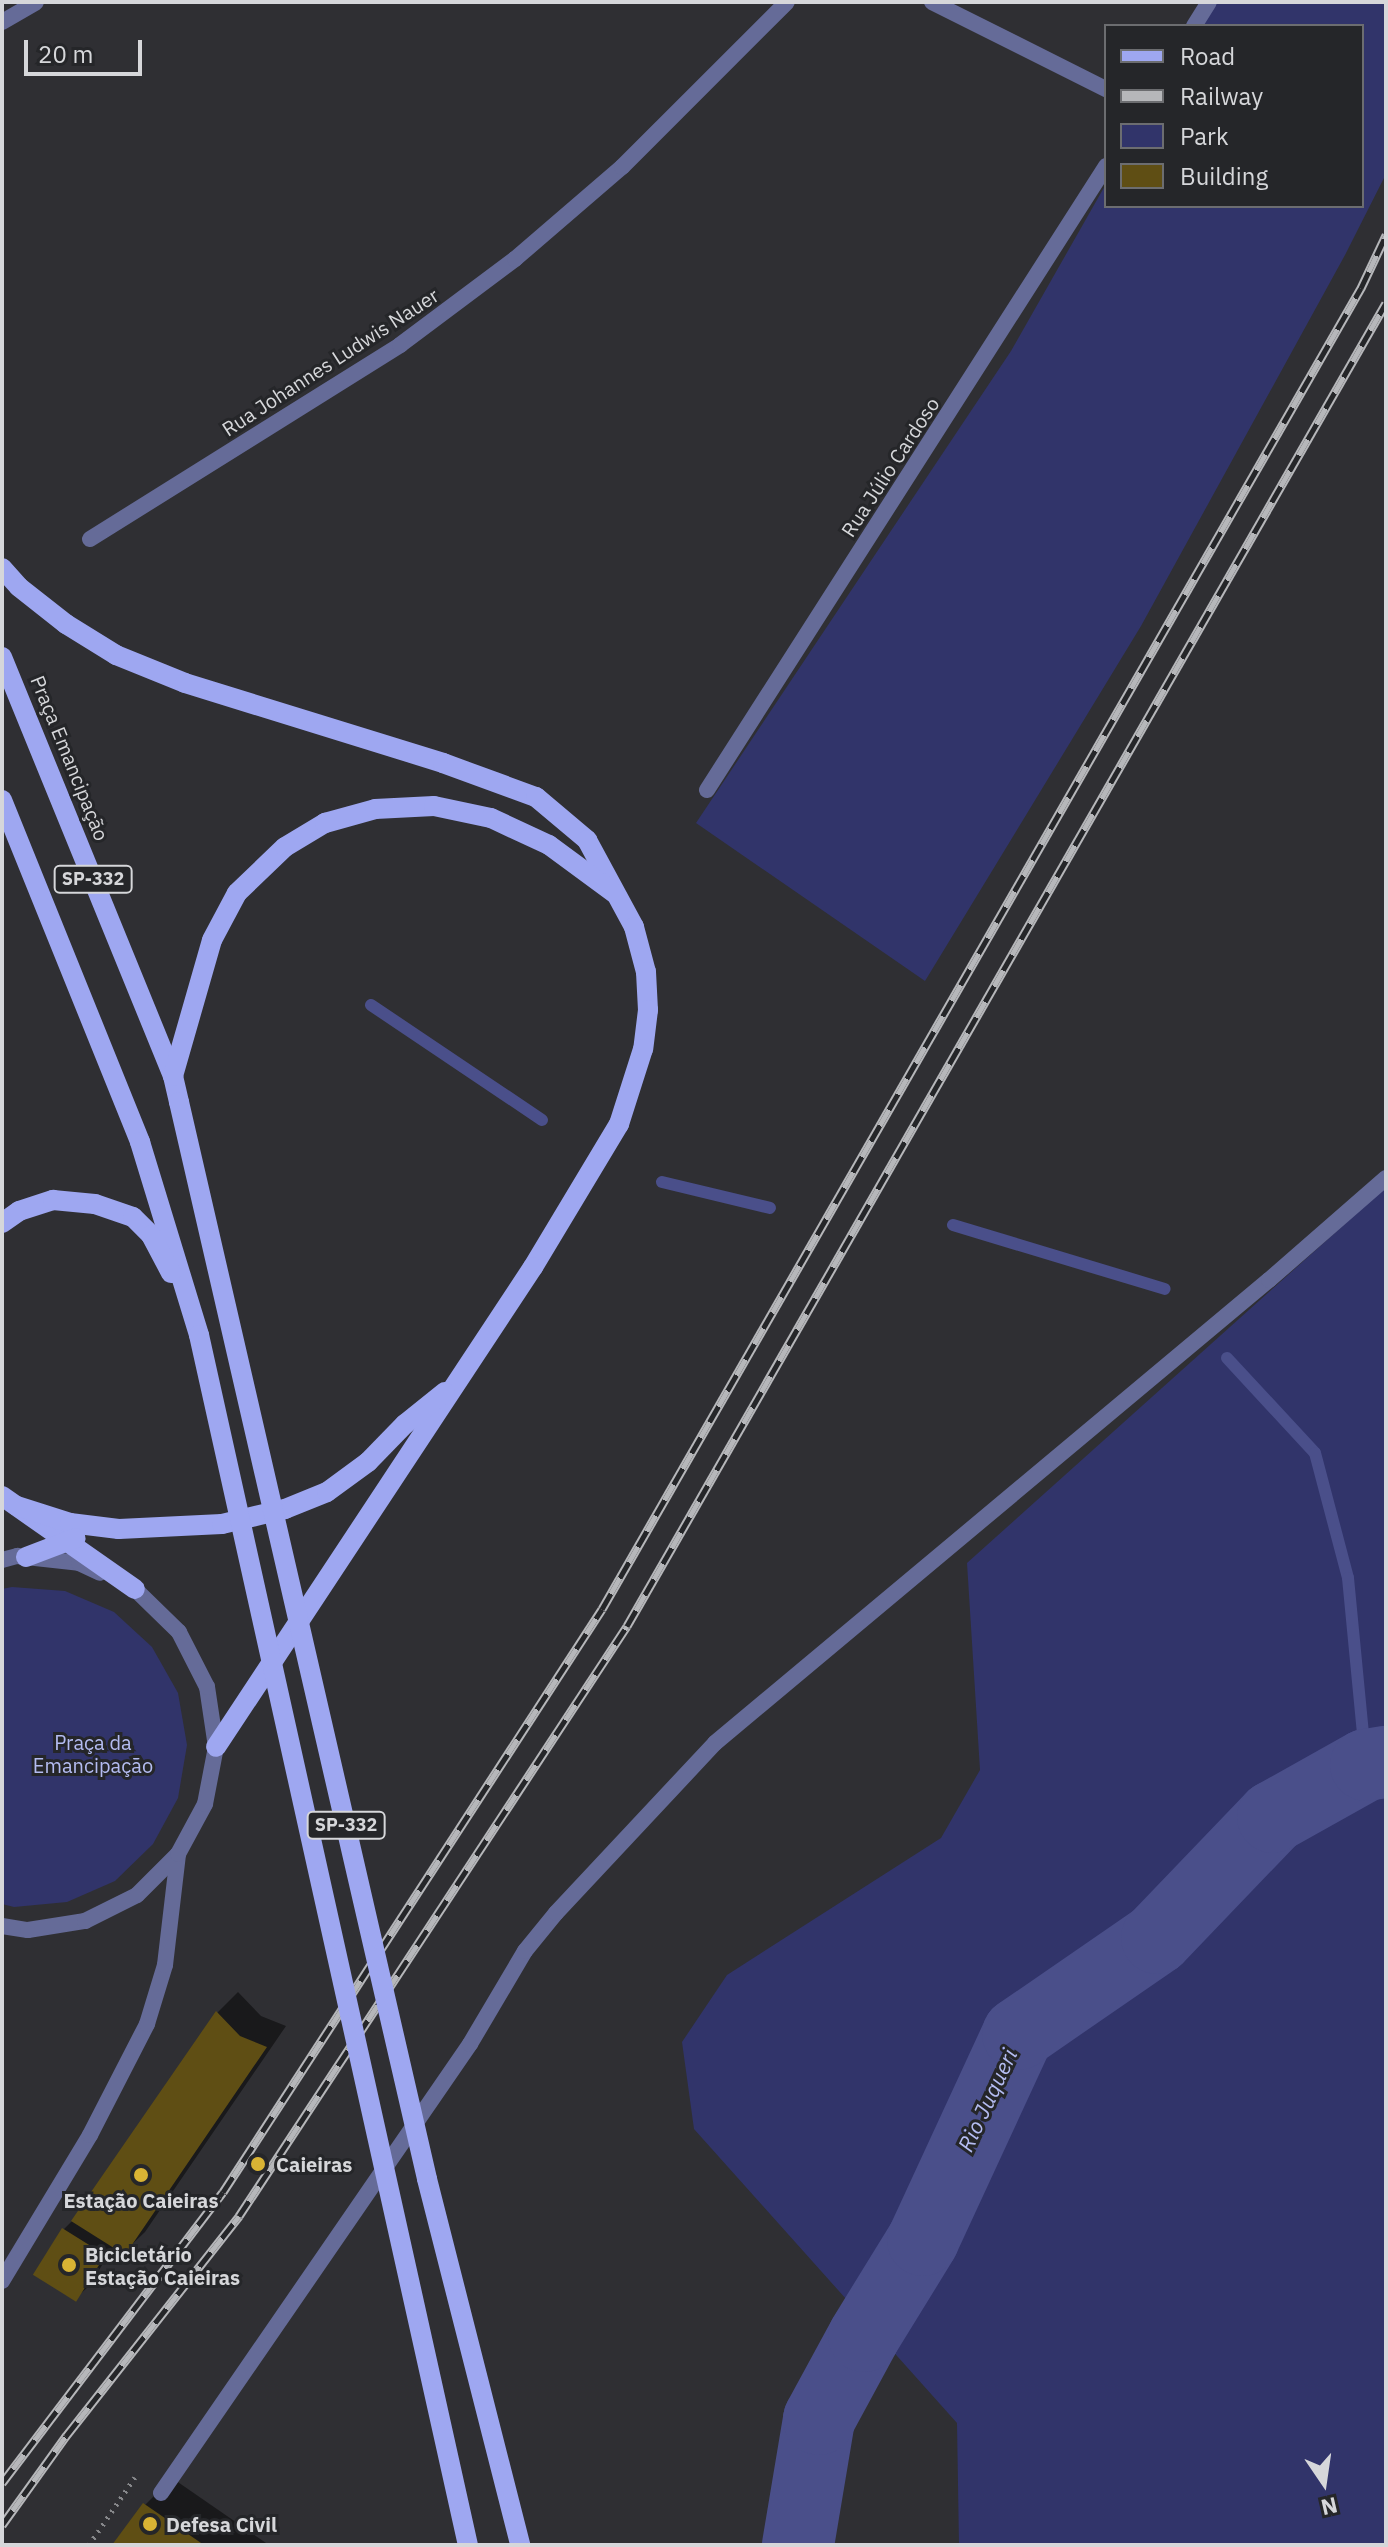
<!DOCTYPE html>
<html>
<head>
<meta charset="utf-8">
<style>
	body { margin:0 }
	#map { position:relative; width:1388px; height:2547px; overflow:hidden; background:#2f2f33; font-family:"IBM Plex Sans",sans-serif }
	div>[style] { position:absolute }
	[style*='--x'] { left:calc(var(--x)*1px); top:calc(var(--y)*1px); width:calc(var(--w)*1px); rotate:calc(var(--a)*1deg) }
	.green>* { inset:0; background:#31346a }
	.shadow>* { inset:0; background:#0007 }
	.stream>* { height:12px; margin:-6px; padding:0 6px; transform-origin:6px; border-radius:6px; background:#4a4f8a }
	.river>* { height:72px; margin:-36px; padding:0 36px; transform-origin:36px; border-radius:36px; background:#4a4f8a }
	.building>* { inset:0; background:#5f4e14; transform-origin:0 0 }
	.path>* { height:5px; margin-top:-2.5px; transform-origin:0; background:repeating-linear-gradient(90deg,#87888b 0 2px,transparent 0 8px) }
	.minor>* { height:16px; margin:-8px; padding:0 8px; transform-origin:8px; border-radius:8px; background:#656b98 }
	.tertiary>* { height:16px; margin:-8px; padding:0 8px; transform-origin:8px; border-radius:8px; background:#656b98 }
	.primary>* { height:20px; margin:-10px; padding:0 10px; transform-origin:10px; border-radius:10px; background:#9ea7f1 }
	.rail>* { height:9px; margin-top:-4.5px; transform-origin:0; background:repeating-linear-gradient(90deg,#252629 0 18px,#b6b7ba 0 36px); box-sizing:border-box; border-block:2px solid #b6b7ba }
	.primary-bridge>* { height:20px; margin:-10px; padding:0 10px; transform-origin:10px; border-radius:10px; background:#9ea7f1 }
	.dots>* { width:22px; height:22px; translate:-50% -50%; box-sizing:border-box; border:4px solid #252629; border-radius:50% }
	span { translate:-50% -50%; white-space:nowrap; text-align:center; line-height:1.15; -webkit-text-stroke:6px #252629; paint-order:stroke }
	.shield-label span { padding:2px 6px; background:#252629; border:2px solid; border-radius:6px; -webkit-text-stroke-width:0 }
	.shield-label { font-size:18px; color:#d6d7da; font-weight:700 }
	.street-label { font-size:20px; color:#d6d7da }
	.park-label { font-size:20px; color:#b4bcf1 }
	.poi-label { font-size:20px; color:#d6d7da; font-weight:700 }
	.left { translate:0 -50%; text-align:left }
	.water-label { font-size:22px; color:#b4bcf1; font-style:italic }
	.frame { position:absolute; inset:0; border:4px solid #d6d7da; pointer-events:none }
	.legend { position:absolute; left:1104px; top:24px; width:260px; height:184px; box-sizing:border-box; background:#252629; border:2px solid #6c6d70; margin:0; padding:10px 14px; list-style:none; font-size:24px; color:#d6d7da }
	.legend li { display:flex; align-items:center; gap:16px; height:40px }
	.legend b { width:40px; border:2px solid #6c6d70 }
	.north { position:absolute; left:1284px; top:2443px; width:80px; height:80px; -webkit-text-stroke:6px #252629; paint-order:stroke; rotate:167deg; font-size:22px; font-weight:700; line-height:32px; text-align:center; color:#d6d7da }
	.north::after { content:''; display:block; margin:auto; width:28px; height:36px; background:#d6d7da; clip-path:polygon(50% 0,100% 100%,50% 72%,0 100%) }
	.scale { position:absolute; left:24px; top:40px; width:118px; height:36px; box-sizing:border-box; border:4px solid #d6d7da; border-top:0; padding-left:10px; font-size:24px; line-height:28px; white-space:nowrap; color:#d6d7da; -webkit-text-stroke:6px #252629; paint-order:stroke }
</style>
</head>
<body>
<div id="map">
	<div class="green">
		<i style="clip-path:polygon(1210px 2px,1386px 2px,1386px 174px,1345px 255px,1141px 626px,925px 981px,696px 823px,1011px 351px,1106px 184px,1106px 206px,1362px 206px,1362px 26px,1196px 26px)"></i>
		<i style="clip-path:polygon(1386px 1187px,1386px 2545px,959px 2545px,957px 2423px,694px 2129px,682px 2042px,727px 1975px,941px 1838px,980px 1770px,967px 1563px)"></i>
		<i style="clip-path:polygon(12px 1587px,65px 1591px,114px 1612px,152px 1647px,178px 1693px,187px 1745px,178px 1798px,153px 1844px,115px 1881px,67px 1902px,14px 1907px,2px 1904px,2px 1589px)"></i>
	</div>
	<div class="shadow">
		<i style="clip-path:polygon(238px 1992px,261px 2016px,286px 2026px,145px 2232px,124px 2252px,114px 2246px,89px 2286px,75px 2299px,64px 2229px,76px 2217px,218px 2012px)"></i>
		<i style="clip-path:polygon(172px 2478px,269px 2545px,114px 2545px,145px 2505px)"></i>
	</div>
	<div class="stream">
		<i style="--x:371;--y:1005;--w:206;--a:33.9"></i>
		<i style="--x:662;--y:1182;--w:111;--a:13.5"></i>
		<i style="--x:953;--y:1225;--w:221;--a:16.8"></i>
		<i style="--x:1227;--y:1358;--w:129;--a:47.2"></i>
		<i style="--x:1315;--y:1453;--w:129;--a:75.2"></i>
		<i style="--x:1348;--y:1578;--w:188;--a:84.5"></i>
	</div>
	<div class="river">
		<i style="--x:798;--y:2545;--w:128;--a:-80.5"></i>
		<i style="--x:819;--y:2419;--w:94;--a:-61.5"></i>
		<i style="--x:864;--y:2336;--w:113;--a:-58.4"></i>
		<i style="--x:923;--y:2240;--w:227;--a:-65.2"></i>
		<i style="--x:1018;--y:2034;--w:169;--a:-34.6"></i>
		<i style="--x:1157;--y:1938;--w:168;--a:-46.2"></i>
		<i style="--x:1273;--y:1817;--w:107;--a:-29.2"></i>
		<i style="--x:1366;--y:1765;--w:20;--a:-9"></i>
	</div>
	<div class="building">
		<i style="clip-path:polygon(216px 2011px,240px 2036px,267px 2047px,125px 2255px,71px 2221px)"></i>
		<i style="left:62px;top:2228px;width:51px;height:55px;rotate:32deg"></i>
		<i style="clip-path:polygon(143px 2503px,204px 2545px,112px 2545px)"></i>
	</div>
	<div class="path">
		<i style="--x:89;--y:2545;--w:82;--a:-55.9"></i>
	</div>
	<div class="minor">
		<i style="--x:932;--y:2;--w:195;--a:26.6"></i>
		<i style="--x:2;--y:22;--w:39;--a:-30"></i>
		<i style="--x:1194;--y:26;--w:28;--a:-58"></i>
		<i style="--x:90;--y:539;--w:366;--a:-32"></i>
		<i style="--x:400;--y:345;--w:144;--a:-36.8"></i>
		<i style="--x:515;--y:259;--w:141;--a:-40.7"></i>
		<i style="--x:622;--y:167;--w:233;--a:-45"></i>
		<i style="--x:707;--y:790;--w:741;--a:-57.4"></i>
		<i style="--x:2;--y:2281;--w:170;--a:-58.9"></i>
		<i style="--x:90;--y:2135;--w:125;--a:-62.8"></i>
		<i style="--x:147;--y:2024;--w:62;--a:-73"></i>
		<i style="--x:165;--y:1965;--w:112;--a:-83.3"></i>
		<i style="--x:161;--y:2493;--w:545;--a:-55.46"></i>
		<i style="--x:470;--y:2044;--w:108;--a:-59.4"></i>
		<i style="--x:525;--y:1951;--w:49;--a:-50.8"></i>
		<i style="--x:556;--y:1913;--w:233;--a:-46.9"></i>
		<i style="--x:715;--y:1743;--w:722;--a:-39.89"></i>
		<i style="--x:1269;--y:1280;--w:155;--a:-41.1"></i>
	</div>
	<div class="tertiary">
		<i style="--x:2;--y:1560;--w:16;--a:-15"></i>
		<i style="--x:17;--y:1556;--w:62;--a:6.4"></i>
		<i style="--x:79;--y:1563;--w:23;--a:25"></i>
		<i style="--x:2;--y:1926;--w:26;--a:9"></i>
		<i style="--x:28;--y:1930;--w:58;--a:-9"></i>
		<i style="--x:85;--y:1921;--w:58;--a:-26.6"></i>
		<i style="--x:137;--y:1895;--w:58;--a:-45"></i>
		<i style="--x:178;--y:1854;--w:57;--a:-61.6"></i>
		<i style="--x:205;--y:1804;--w:58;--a:-79.1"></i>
		<i style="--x:216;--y:1747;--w:61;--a:-98.5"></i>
		<i style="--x:207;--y:1687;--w:62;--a:-117"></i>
		<i style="--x:179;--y:1632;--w:62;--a:-135.7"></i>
		<i style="--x:135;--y:1589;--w:11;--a:-153"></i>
	</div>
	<div class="primary">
		<i style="--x:2;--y:568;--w:25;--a:48"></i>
		<i style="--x:19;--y:587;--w:60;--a:38.2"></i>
		<i style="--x:66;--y:624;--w:59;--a:31.8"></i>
		<i style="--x:116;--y:655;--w:74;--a:22.1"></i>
		<i style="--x:185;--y:683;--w:270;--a:17.2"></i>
		<i style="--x:443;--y:763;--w:99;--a:20.1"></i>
		<i style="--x:536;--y:797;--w:67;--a:40.1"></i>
		<i style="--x:587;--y:840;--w:99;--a:61.6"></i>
		<i style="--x:634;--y:927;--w:47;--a:75.1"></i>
		<i style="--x:646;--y:972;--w:38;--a:87"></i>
		<i style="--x:648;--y:1010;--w:39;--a:97"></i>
		<i style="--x:643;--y:1049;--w:79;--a:107.7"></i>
		<i style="--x:619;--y:1124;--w:167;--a:121"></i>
		<i style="--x:533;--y:1267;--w:575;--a:123.44"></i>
		<i style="--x:2;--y:657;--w:453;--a:67.8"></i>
		<i style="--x:173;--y:1076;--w:27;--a:77"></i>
		<i style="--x:2;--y:800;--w:369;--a:68"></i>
		<i style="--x:140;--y:1142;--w:202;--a:73"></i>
		<i style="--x:173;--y:1076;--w:141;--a:-74"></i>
		<i style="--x:212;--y:940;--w:53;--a:-62"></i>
		<i style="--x:237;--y:893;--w:66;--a:-43.8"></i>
		<i style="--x:285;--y:847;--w:47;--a:-31"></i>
		<i style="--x:325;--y:823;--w:52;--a:-15.6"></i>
		<i style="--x:375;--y:809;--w:59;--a:-2.9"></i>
		<i style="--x:434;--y:806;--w:58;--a:11.9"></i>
		<i style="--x:491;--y:818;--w:64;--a:25"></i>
		<i style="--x:549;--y:845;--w:81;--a:36.4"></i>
		<i style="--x:2;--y:1223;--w:21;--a:-35"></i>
		<i style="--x:19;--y:1211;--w:36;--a:-18"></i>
		<i style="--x:53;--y:1200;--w:42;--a:5.4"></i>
		<i style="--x:95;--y:1204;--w:40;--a:18.9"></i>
		<i style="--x:133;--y:1217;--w:25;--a:45"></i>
		<i style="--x:151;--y:1235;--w:43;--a:62.2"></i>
		<i style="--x:2;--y:1496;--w:162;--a:35"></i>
		<i style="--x:17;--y:1506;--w:56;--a:17.8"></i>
		<i style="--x:70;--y:1523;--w:49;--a:7"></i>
		<i style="--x:119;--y:1529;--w:103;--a:-2.8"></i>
		<i style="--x:222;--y:1524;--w:65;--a:-13.4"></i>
		<i style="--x:285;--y:1509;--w:45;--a:-22"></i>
		<i style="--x:327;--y:1492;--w:51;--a:-36.2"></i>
		<i style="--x:368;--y:1462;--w:53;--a:-45.8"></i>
		<i style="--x:405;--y:1424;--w:51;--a:-38.7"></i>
		<i style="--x:26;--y:1557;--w:53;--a:-20.8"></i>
	</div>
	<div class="rail">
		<i style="--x:2;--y:2483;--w:365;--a:-52.8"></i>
		<i style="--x:223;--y:2192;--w:695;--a:-56.97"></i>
		<i style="--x:602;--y:1609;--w:1524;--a:-60.12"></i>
		<i style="--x:1361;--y:288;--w:59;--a:-64.7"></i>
		<i style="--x:2;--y:2525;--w:110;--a:-54.3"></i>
		<i style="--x:66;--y:2436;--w:280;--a:-51.8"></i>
		<i style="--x:239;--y:2216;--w:706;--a:-56.67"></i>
		<i style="--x:627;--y:1626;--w:1525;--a:-60.16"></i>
	</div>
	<div class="primary-bridge">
		<i style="--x:179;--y:1102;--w:1105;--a:77.03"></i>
		<i style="--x:427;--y:2179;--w:378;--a:75.7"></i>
		<i style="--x:199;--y:1335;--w:1240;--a:77.47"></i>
	</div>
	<div class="dots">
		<i style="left:258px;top:2164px;background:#d9b334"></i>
		<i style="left:141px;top:2175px;background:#d9b334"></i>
		<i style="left:69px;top:2265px;background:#d9b334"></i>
		<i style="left:150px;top:2524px;background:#d9b334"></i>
	</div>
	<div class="shield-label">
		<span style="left:93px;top:879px">SP-332</span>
		<span style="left:346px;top:1825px">SP-332</span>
	</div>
	<div class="street-label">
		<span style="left:330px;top:362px;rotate:-33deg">Rua Johannes Ludwis Nauer</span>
		<span style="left:890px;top:467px;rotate:-57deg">Rua Júlio Cardoso</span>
		<span style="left:70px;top:758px;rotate:68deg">Praça Emancipação</span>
	</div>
	<div class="park-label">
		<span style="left:93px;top:1754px">Praça da<br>Emancipação</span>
	</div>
	<div class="poi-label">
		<span class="left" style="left:276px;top:2164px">Caieiras</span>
		<span style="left:141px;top:2200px">Estação Caieiras</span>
		<span class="left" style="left:85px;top:2266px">Bicicletário<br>Estação Caieiras</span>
		<span class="left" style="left:166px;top:2524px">Defesa Civil</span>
	</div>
	<div class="water-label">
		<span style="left:987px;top:2100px;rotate:-65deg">Rio Juqueri</span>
	</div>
	<div class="frame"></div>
	<ul class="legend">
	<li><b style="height:10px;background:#9ea7f1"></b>Road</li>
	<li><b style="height:10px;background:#b6b7ba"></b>Railway</li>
	<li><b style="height:22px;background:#31346a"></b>Park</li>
	<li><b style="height:22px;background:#5f4e14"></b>Building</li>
	</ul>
	<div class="north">N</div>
	<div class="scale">20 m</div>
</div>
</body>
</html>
